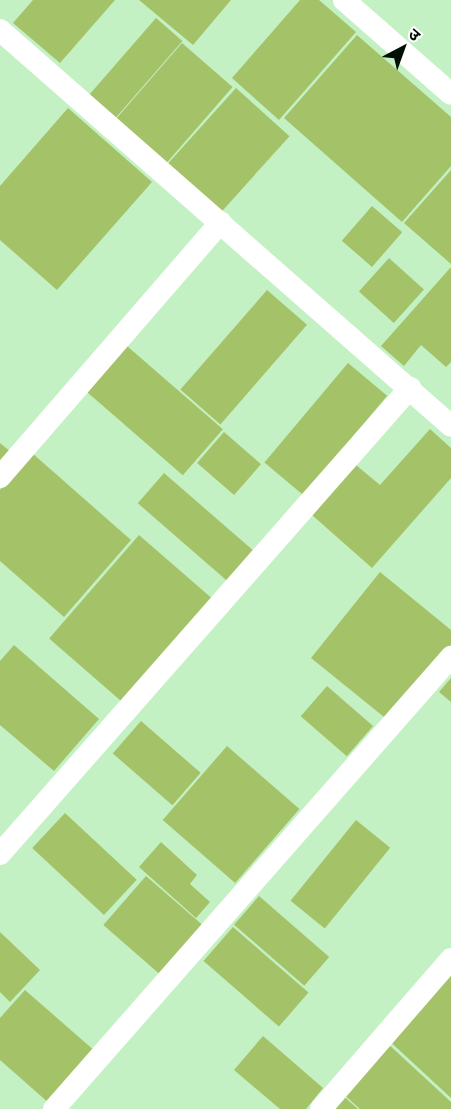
<!DOCTYPE html>
<html>
<head>
<meta charset="utf-8">
<style>
	body { margin:0 }
	#map { position:relative; width:451px; height:1109px; overflow:hidden; background:#c4f1c3; font-family:Quicksand,"Noto Sans Devanagari",sans-serif }
	div>[style] { position:absolute }
	[style*='--x'] { left:calc(var(--x)*1px); top:calc(var(--y)*1px); width:calc(var(--w)*1px); rotate:calc(var(--a)*1deg) }
	.building>* { inset:0; background:#a4c267; transform-origin:0 0 }
	.minor>* { height:22px; margin:-11px; padding:0 11px; transform-origin:11px; border-radius:11px; background:#fff }
	span { translate:-50% -50%; white-space:nowrap; text-align:center; line-height:1.15; -webkit-text-stroke:5px #fff; paint-order:stroke }
	.north { position:absolute; left:373px; top:18px; width:60px; height:60px; -webkit-text-stroke:4px #fff; paint-order:stroke; rotate:41deg; font-size:16px; font-weight:700; line-height:24px; text-align:center; color:#020f03 }
	.north::after { content:''; display:block; margin:auto; width:21px; height:27px; background:#020f03; clip-path:polygon(50% 0,100% 100%,50% 72%,0 100%) }
</style>
</head>
<body>
<div id="map">
	<div class="building">
		<i style="clip-path:polygon(33px 0,115px 0,60px 63px,13px 23px)"></i>
		<i style="clip-path:polygon(139px 0,231px 0,193px 45px)"></i>
		<i style="clip-path:polygon(300px 0,319px 0,356px 32px,279px 120px,232px 78px)"></i>
		<i style="left:156px;top:18px;width:35px;height:106px;rotate:41deg"></i>
		<i style="clip-path:polygon(357px 35px,451px 117px,451px 166px,402px 222px,284px 118px)"></i>
		<i style="left:182px;top:43px;width:67px;height:106px;rotate:41deg"></i>
		<i style="left:236px;top:88px;width:72px;height:107px;rotate:42deg"></i>
		<i style="clip-path:polygon(68px 108px,152px 182px,57px 290px,0 240px,0 186px)"></i>
		<i style="clip-path:polygon(451px 170px,451px 264px,404px 223px)"></i>
		<i style="left:372px;top:206px;width:40px;height:46px;rotate:41deg"></i>
		<i style="left:389px;top:258px;width:47px;height:45px;rotate:42deg"></i>
		<i style="clip-path:polygon(451px 267px,451px 362px,446px 367px,421px 345px,404px 366px,381px 346px)"></i>
		<i style="left:267px;top:290px;width:53px;height:132px;rotate:41deg"></i>
		<i style="left:127px;top:346px;width:127px;height:61px;rotate:41deg"></i>
		<i style="left:348px;top:363px;width:51px;height:130px;rotate:40deg"></i>
		<i style="clip-path:polygon(430px 429px,451px 448px,451px 478px,372px 568px,312px 515px,356px 465px,380px 485px)"></i>
		<i style="left:224px;top:432px;width:49px;height:41px;rotate:41deg"></i>
		<i style="clip-path:polygon(0 443px,11px 452px,0 465px)"></i>
		<i style="clip-path:polygon(32px 453px,131px 540px,64px 617px,0 561px,0 490px)"></i>
		<i style="left:164px;top:473px;width:119px;height:40px;rotate:41deg"></i>
		<i style="left:139px;top:535px;width:106px;height:137px;rotate:41deg"></i>
		<i style="clip-path:polygon(380px 572px,451px 630px,451px 645px,389px 721px,311px 658px)"></i>
		<i style="clip-path:polygon(14px 645px,99px 719px,54px 771px,0 725px,0 661px)"></i>
		<i style="clip-path:polygon(451px 678px,451px 702px,439px 692px)"></i>
		<i style="left:327px;top:686px;width:61px;height:40px;rotate:41deg"></i>
		<i style="left:141px;top:721px;width:79px;height:43px;rotate:41deg"></i>
		<i style="left:227px;top:746px;width:96px;height:98px;rotate:41deg"></i>
		<i style="left:65px;top:813px;width:98px;height:48px;rotate:43deg"></i>
		<i style="left:356px;top:820px;width:44px;height:104px;rotate:39deg"></i>
		<i style="clip-path:polygon(161px 842px,197px 875px,190px 884px,210px 902px,196px 918px,139px 867px)"></i>
		<i style="left:146px;top:876px;width:76px;height:65px;rotate:41deg"></i>
		<i style="left:259px;top:896px;width:93px;height:38px;rotate:41deg"></i>
		<i style="left:233px;top:927px;width:100px;height:45px;rotate:41deg"></i>
		<i style="clip-path:polygon(0 932px,40px 970px,10px 1002px,0 992px)"></i>
		<i style="clip-path:polygon(451px 968px,451px 1098px,384px 1036px)"></i>
		<i style="clip-path:polygon(25px 990px,96px 1052px,50px 1104px,0 1060px,0 1018px)"></i>
		<i style="clip-path:polygon(263px 1036px,323px 1088px,306px 1109px,280px 1109px,234px 1070px)"></i>
		<i style="clip-path:polygon(386px 1042px,451px 1102px,451px 1109px,360px 1109px,340px 1091px)"></i>
		<i style="clip-path:polygon(340px 1093px,358px 1109px,325px 1109px)"></i>
	</div>
	<div class="minor">
		<i style="--x:344;--y:0;--w:142;--a:41.3"></i>
		<i style="--x:0;--y:30;--w:600;--a:41.28"></i>
		<i style="--x:0;--y:477;--w:337;--a:-49.1"></i>
		<i style="--x:0;--y:854;--w:621;--a:-48.66"></i>
		<i style="--x:54;--y:1109;--w:602;--a:-48.71"></i>
		<i style="--x:321;--y:1109;--w:198;--a:-49.1"></i>
	</div>
	<div class="north">उ</div>
</div>
</body>
</html>
